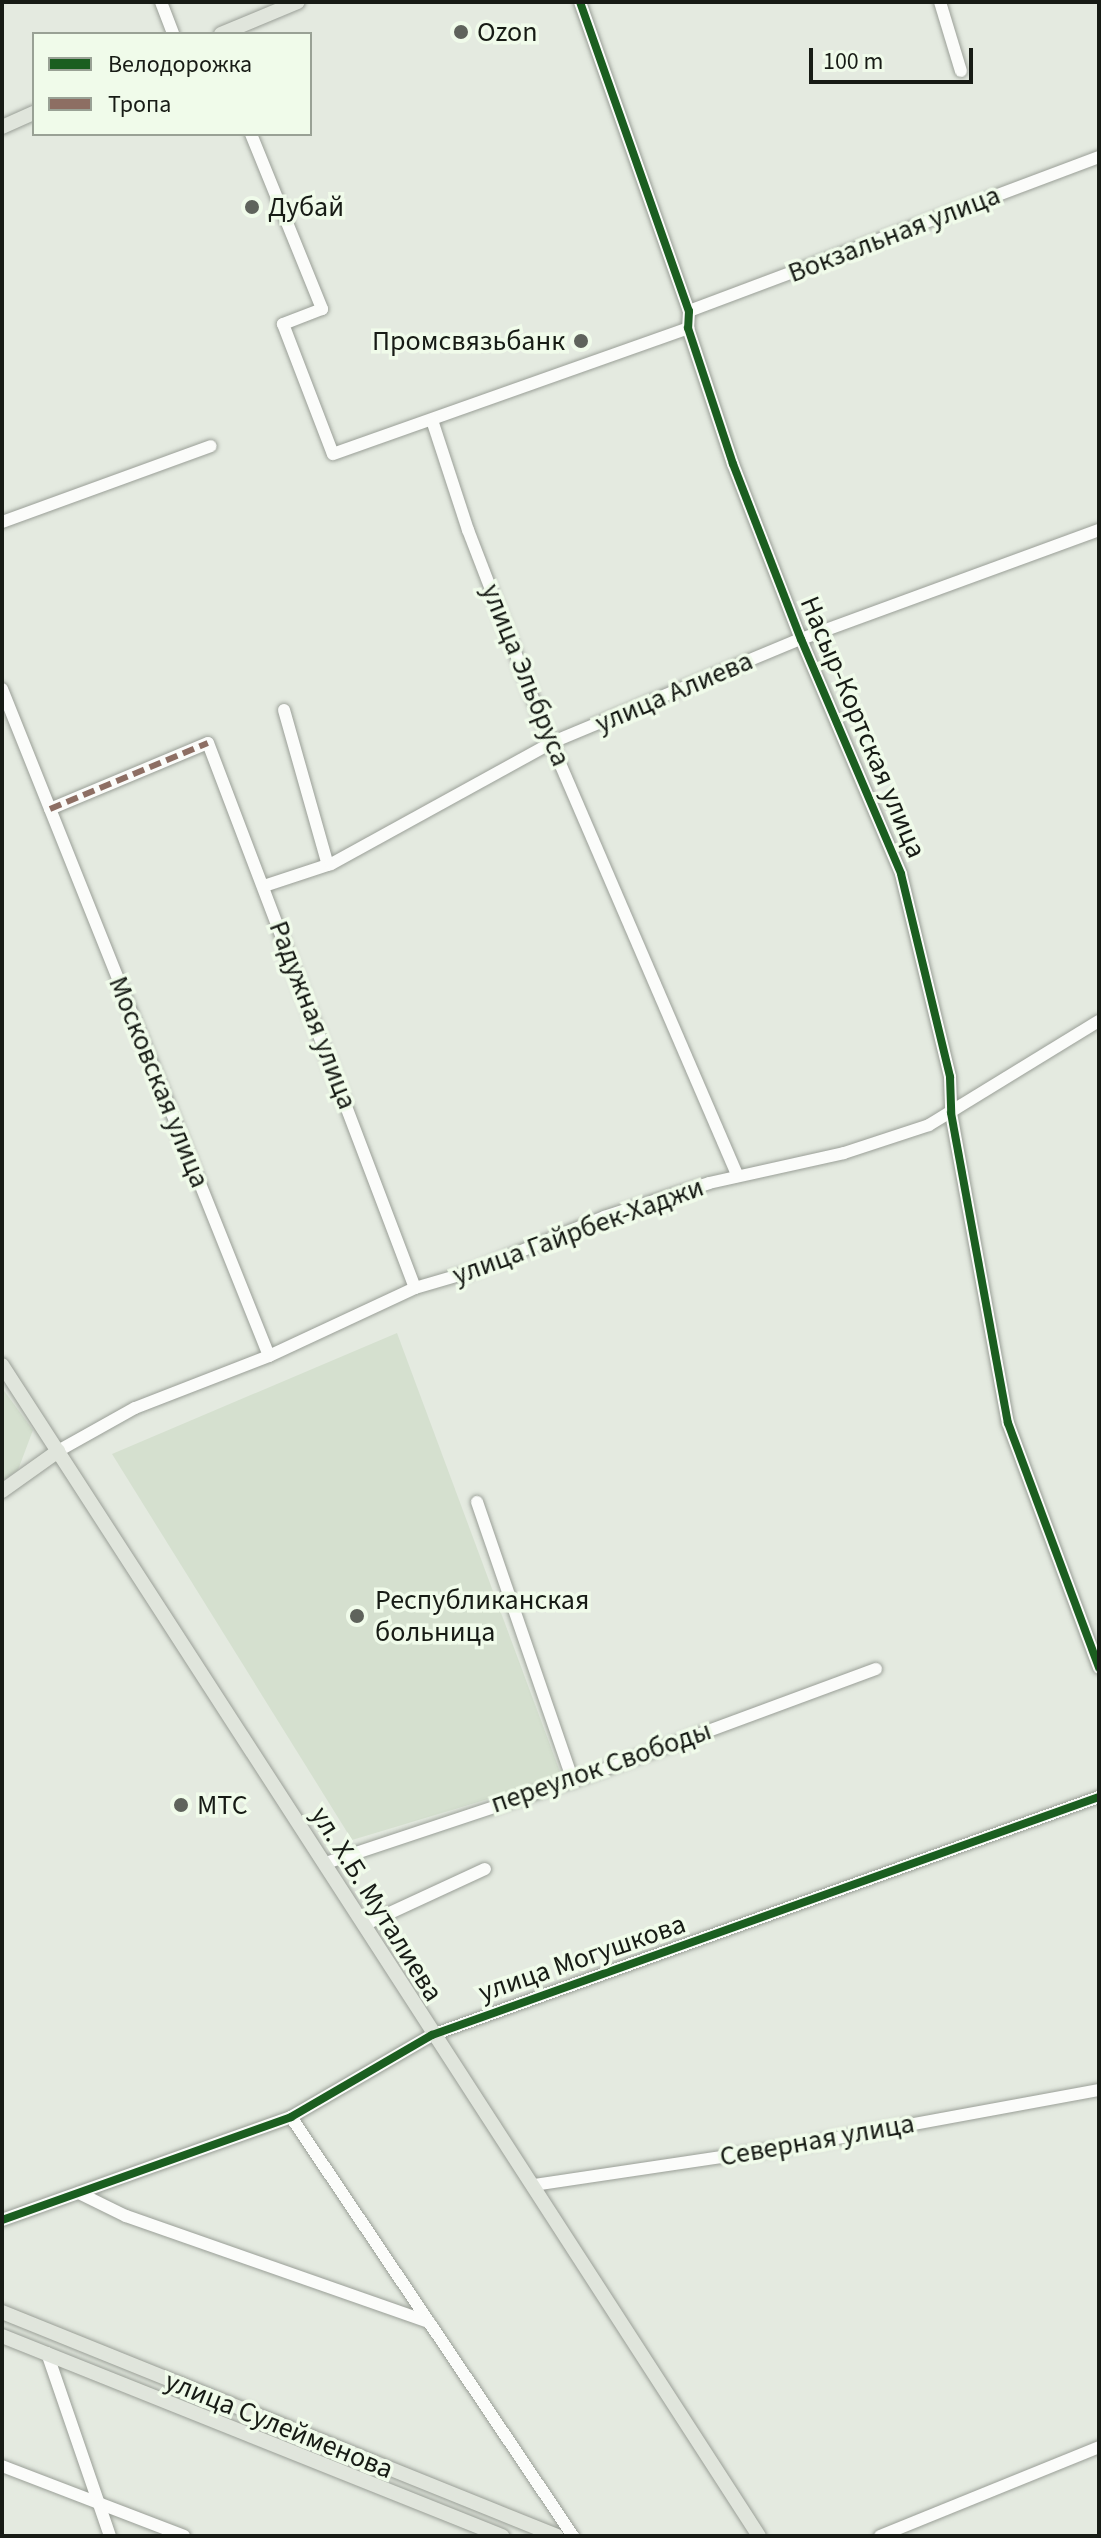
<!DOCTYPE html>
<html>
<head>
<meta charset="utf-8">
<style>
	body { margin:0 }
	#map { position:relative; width:1101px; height:2538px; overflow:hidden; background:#e4eae0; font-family:"Source Sans 3",sans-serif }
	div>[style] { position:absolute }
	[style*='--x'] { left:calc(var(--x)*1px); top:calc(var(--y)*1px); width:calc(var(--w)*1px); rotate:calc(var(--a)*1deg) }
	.built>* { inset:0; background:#d5e0cf }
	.roads { filter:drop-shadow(0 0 2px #9a9f97) drop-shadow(0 0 2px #9a9f97) }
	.minor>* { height:12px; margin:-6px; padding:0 6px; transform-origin:6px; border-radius:6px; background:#fbfcfa }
	.major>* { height:14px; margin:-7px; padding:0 7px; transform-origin:7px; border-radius:7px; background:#e0e5dc }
	.quiet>* { height:6px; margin-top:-3px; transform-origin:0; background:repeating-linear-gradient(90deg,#8d6e63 0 12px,transparent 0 18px) }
	.cycleway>* { height:8px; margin:-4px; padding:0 4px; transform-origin:4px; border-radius:4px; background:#1b5e20 }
	.dots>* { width:22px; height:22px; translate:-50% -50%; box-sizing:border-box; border:4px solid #f0fbea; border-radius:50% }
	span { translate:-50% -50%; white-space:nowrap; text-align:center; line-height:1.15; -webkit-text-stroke:7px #f0fbea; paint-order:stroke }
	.poi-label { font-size:28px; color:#171b15 }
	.left { translate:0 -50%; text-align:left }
	.right { translate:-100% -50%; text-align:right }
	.street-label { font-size:28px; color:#171b15 }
	.frame { position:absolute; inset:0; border:4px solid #171b15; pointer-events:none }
	.legend { position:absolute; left:32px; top:32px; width:280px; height:104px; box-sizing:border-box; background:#f0fbea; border:2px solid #99a195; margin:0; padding:10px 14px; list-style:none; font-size:24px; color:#171b15 }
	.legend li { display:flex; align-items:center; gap:16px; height:40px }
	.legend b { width:40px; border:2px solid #99a195 }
	.scale { position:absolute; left:809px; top:48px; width:164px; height:36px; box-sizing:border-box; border:4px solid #171b15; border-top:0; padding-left:10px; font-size:24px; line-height:28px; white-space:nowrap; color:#171b15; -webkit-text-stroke:6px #f0fbea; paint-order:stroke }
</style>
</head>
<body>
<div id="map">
	<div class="built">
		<i style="clip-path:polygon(397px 1333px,562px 1777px,352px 1840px,112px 1454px)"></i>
		<i style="clip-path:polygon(2px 1388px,33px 1430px,18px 1470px,2px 1481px)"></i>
	</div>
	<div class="roads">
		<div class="minor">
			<i style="--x:161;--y:2;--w:34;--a:69"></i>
			<i style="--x:580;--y:2;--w:328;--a:70.6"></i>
			<i style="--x:689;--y:311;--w:17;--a:93"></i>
			<i style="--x:688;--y:328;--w:143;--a:71.7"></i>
			<i style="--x:733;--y:464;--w:188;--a:68.8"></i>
			<i style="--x:801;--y:639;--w:255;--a:66.9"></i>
			<i style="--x:901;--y:874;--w:209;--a:76.4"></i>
			<i style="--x:950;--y:1077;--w:36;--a:88"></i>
			<i style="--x:951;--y:1113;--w:315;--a:79.6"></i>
			<i style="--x:1008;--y:1423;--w:261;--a:69.6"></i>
			<i style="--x:940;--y:2;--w:72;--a:73.1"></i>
			<i style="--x:251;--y:134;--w:189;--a:67.9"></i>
			<i style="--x:322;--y:309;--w:42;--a:159"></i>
			<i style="--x:283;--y:324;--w:139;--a:69"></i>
			<i style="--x:333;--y:454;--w:377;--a:-19.5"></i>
			<i style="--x:689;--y:311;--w:438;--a:-20.6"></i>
			<i style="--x:432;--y:420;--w:116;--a:71.9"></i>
			<i style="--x:468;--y:530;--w:208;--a:68.9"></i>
			<i style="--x:543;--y:724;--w:492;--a:66.7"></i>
			<i style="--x:2;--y:522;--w:222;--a:-20"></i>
			<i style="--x:2;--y:689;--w:718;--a:68.18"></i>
			<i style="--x:284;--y:710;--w:161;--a:74.2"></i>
			<i style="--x:50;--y:809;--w:171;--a:-22.7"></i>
			<i style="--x:208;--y:743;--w:583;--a:69.2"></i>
			<i style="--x:264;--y:886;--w:71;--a:-18.2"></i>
			<i style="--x:331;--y:864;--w:253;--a:-28.8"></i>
			<i style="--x:553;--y:742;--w:269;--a:-22.6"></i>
			<i style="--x:801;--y:639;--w:317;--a:-20.1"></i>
			<i style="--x:58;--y:1451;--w:88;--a:-29.2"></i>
			<i style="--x:135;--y:1408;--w:144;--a:-21.2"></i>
			<i style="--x:269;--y:1356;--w:161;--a:-25"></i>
			<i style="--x:415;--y:1288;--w:57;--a:-16.2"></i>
			<i style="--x:470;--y:1272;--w:145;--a:-22.3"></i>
			<i style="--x:604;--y:1217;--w:110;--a:-17.9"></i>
			<i style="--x:709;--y:1183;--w:138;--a:-12.5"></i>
			<i style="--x:844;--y:1153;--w:89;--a:-18.2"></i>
			<i style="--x:929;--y:1125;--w:199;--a:-31.5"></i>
			<i style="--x:477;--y:1502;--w:295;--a:71"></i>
			<i style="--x:326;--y:1863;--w:260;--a:-18.4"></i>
			<i style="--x:573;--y:1781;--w:323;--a:-20.3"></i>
			<i style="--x:366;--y:1924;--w:131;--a:-24.8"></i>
			<i style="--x:291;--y:2117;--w:505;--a:56.06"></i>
			<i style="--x:534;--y:2185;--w:263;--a:-8.5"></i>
			<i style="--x:794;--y:2146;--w:310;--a:-10.4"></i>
			<i style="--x:79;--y:2193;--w:52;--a:26.1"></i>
			<i style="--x:126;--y:2216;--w:321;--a:19.3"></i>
			<i style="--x:2;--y:2220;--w:307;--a:-19.6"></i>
			<i style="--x:291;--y:2117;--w:163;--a:-30.2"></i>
			<i style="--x:432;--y:2035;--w:708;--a:-19.64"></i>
			<i style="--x:47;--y:2353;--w:194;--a:71"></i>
			<i style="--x:2;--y:2466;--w:195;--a:21"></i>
			<i style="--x:880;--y:2536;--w:236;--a:-22.1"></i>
		</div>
		<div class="major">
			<i style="--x:221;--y:34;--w:83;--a:-22.6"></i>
			<i style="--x:2;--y:127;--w:35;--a:-24"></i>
			<i style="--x:2;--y:1365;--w:1394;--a:57.12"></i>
			<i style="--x:2;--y:1491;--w:69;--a:-35.5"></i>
			<i style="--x:2;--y:2312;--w:598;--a:21.98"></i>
			<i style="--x:2;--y:2336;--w:539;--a:21.8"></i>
		</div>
	</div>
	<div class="quiet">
		<i style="--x:50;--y:809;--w:171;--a:-22.7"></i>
	</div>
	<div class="cycleway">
		<i style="--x:580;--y:2;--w:328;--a:70.6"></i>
		<i style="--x:689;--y:311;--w:17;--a:93"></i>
		<i style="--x:688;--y:328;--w:143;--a:71.7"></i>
		<i style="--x:733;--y:464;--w:188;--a:68.8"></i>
		<i style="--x:801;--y:639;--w:255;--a:66.9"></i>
		<i style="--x:901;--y:874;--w:209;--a:76.4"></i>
		<i style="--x:950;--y:1077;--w:36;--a:88"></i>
		<i style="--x:951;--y:1113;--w:315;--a:79.6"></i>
		<i style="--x:1008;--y:1423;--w:261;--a:69.6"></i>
		<i style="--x:2;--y:2220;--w:307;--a:-19.6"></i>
		<i style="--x:291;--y:2117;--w:163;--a:-30.2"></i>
		<i style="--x:432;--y:2035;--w:708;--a:-19.64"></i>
	</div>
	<div class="dots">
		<i style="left:461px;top:32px;background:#5f635c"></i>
		<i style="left:252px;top:207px;background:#5f635c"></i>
		<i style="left:581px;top:341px;background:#5f635c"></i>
		<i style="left:357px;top:1616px;background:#5f635c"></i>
		<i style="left:181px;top:1805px;background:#5f635c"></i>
	</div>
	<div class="poi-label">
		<span class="left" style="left:477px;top:32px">Ozon</span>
		<span class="left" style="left:268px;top:207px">Дубай</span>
		<span class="right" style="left:565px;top:341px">Промсвязьбанк</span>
		<span class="left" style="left:375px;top:1616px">Республиканская<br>больница</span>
		<span class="left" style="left:197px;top:1805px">МТС</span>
	</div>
	<div class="street-label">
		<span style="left:894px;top:234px;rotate:-21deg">Вокзальная улица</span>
		<span style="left:526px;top:675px;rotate:68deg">улица Эльбруса</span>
		<span style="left:674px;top:692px;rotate:-23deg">улица Алиева</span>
		<span style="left:863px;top:727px;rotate:67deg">Насыр-Кортская улица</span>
		<span style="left:313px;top:1015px;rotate:69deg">Радужная улица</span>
		<span style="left:159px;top:1082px;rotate:68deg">Московская улица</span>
		<span style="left:578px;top:1231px;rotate:-20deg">улица Гайрбек-Хаджи</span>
		<span style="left:601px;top:1767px;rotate:-19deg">переулок Свободы</span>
		<span style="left:377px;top:1904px;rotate:58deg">ул. Х.Б. Муталиева</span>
		<span style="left:582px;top:1958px;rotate:-19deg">улица Могушкова</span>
		<span style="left:817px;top:2140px;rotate:-10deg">Северная улица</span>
		<span style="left:279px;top:2425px;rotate:22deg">улица Сулейменова</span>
	</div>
	<div class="frame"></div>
	<ul class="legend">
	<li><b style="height:10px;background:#1b5e20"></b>Велодорожка</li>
	<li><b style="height:10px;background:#8d6e63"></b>Тропа</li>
	</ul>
	<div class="scale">100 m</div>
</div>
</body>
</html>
